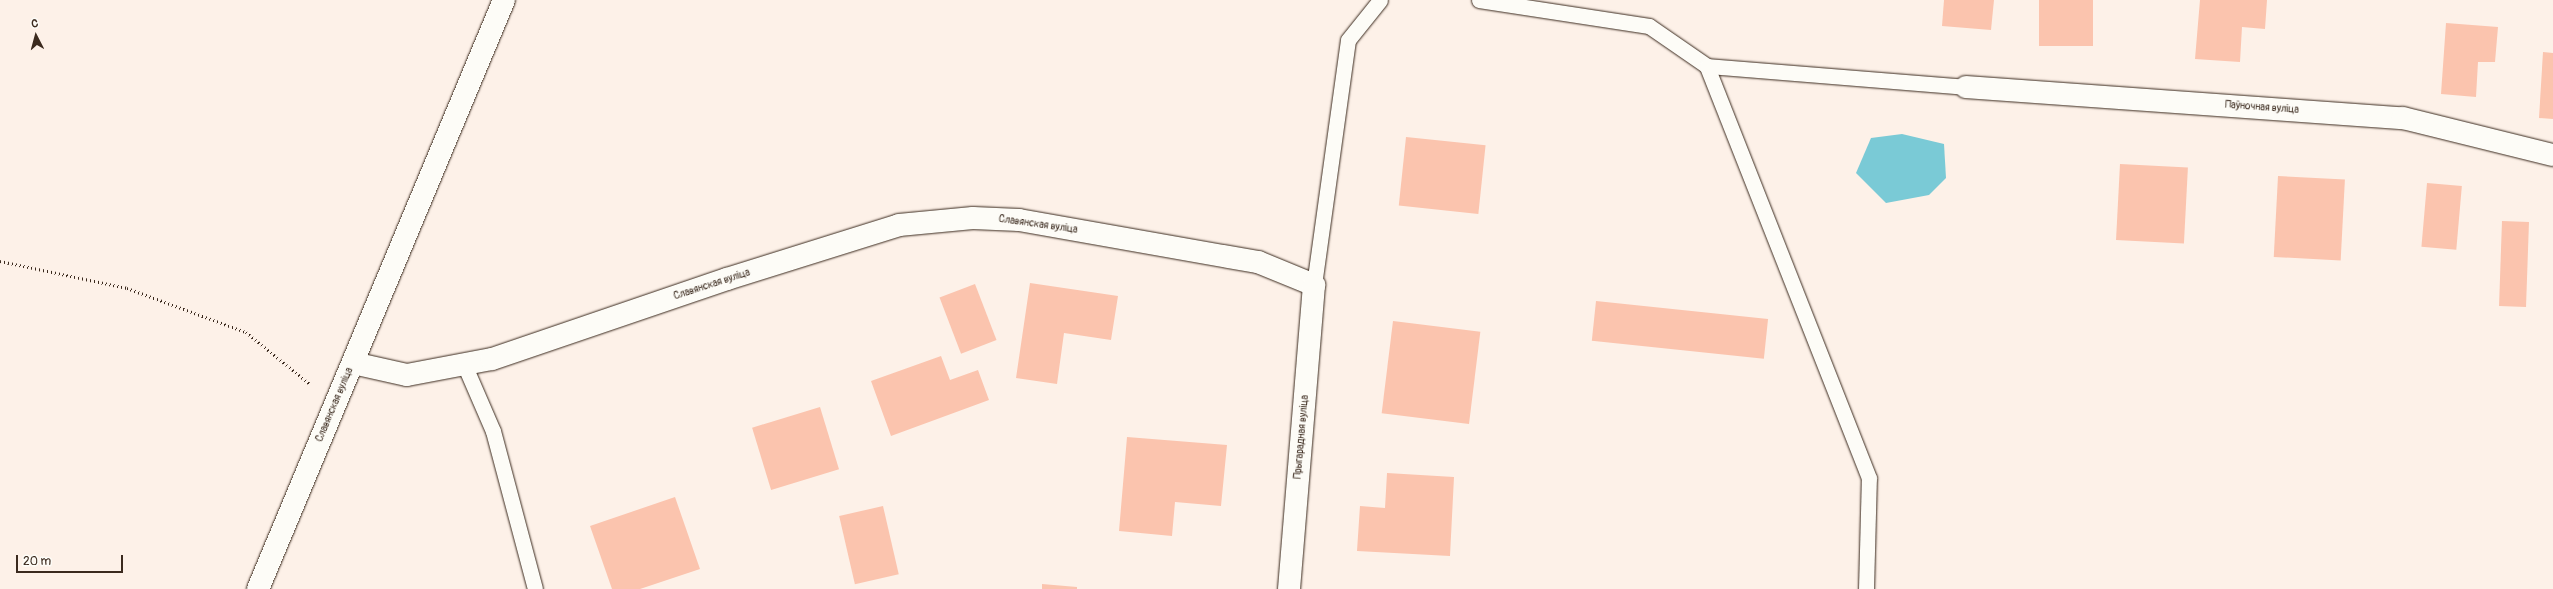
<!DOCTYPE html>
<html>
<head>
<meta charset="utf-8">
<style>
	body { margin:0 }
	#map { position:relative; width:2553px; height:589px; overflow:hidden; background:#fdf1e8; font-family:Pangolin,sans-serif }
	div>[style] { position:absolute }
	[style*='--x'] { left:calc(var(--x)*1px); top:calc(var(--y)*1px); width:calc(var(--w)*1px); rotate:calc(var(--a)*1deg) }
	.water>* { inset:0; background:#7acad6 }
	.building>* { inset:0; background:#fbc4ae; transform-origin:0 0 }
	.path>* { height:2.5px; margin-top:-1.25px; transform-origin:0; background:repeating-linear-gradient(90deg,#3b2a1e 0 1px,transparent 0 4px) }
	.roads { filter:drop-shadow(0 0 1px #3b2a1e) drop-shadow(0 0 1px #3b2a1e) }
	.lane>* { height:15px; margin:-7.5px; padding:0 7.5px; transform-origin:7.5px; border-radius:7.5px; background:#fdfcf7 }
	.street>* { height:22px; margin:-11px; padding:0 11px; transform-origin:11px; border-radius:11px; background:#fdfcf7 }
	.secondary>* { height:22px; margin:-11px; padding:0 11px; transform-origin:11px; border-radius:11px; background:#fdfcf7 }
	span { translate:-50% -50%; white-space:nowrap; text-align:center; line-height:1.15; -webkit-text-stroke:3px #fdfcf7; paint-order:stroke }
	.street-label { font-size:10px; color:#3b2a1e }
	.north { position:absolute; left:16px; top:16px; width:40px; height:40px; -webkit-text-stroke:3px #fdfcf7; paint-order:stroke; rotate:354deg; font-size:11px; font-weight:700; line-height:16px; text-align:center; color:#3b2a1e }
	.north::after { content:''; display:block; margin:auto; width:14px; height:18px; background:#3b2a1e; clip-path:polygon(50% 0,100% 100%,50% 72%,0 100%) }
	.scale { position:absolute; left:16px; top:555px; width:107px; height:18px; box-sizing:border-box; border:2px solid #3b2a1e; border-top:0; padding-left:5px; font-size:12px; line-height:14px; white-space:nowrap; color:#3b2a1e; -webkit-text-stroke:3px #fdfcf7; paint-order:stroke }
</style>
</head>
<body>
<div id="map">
	<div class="water">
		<i style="clip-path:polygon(1902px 134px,1944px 144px,1946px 178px,1929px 195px,1886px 203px,1856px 173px,1871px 138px)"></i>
	</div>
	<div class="building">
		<i style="clip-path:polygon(1944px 0,1994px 0,1991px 30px,1942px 26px)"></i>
		<i style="left:2039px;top:0;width:54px;height:46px"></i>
		<i style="clip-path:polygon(2200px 0,2267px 0,2265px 29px,2242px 27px,2240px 62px,2195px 59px)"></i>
		<i style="clip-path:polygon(2446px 23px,2498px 27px,2495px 62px,2478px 62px,2476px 97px,2441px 94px)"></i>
		<i style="clip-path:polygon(2543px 52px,2553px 53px,2553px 119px,2539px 118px)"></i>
		<i style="left:1406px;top:137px;width:80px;height:69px;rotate:6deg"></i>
		<i style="left:2120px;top:164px;width:68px;height:76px;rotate:3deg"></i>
		<i style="left:2278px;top:176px;width:67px;height:81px;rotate:3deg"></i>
		<i style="left:2427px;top:183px;width:35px;height:64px;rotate:5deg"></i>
		<i style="left:2502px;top:221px;width:27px;height:85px;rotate:2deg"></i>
		<i style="clip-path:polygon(1030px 283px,1118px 296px,1111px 340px,1064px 333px,1057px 384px,1016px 378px)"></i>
		<i style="left:975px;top:284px;width:60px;height:38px;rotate:69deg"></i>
		<i style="left:1596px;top:301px;width:173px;height:40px;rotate:6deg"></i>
		<i style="left:1393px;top:321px;width:88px;height:93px;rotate:7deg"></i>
		<i style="clip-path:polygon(941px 356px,950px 380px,978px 370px,989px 400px,891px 436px,871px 381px)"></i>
		<i style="left:820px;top:407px;width:65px;height:71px;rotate:73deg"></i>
		<i style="clip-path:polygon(1127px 437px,1227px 445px,1221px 506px,1175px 502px,1172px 536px,1119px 531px)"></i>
		<i style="clip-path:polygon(1387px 473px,1454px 477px,1450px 556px,1357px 551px,1360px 506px,1385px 508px)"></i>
		<i style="clip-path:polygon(675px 497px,700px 569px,640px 589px,612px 589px,590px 526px)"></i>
		<i style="left:883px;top:506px;width:70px;height:45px;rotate:77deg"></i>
		<i style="clip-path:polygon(1042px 584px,1077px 587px,1077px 589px,1042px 589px)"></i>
	</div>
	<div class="path">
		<i style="--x:0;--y:261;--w:130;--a:12"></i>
		<i style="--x:127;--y:288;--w:127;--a:20.3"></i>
		<i style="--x:246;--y:332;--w:82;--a:39.1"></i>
	</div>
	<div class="roads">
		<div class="lane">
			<i style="--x:1479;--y:0;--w:172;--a:8.7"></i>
			<i style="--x:1649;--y:26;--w:70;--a:34.6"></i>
			<i style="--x:1314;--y:285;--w:247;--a:-82.1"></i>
			<i style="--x:1348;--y:40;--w:51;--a:-51.3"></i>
			<i style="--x:464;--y:364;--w:73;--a:66.6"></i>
			<i style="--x:493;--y:431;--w:163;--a:75.1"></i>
			<i style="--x:1866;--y:589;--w:111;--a:-88.5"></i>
			<i style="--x:1869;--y:478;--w:443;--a:-111.5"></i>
			<i style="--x:1707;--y:66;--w:260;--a:4.6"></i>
		</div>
		<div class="street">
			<i style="--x:1966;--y:87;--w:438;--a:4.1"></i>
			<i style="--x:2403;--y:118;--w:154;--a:13.9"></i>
			<i style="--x:353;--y:363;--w:55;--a:12.5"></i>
			<i style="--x:407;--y:375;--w:86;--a:-10.7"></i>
			<i style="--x:492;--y:359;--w:248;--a:-18.8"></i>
			<i style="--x:727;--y:279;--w:180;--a:-17.4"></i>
			<i style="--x:899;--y:225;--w:74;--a:-5.4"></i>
			<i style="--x:973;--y:218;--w:46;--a:2.5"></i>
			<i style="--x:1019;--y:220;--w:243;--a:10"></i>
			<i style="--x:1258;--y:262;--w:61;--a:22.3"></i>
			<i style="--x:1314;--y:285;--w:305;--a:94.7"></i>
		</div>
		<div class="secondary">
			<i style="--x:258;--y:589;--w:638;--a:-67.33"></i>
		</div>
	</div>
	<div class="street-label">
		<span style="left:2262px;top:108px;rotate:4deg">Паўночная вуліца</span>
		<span style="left:1038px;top:225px;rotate:8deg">Славянская вуліца</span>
		<span style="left:712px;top:285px;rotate:-18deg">Славянская вуліца</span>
		<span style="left:335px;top:405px;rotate:-67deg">Славянская вуліца</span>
		<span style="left:1302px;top:437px;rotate:-85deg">Прыгарадная вуліца</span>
	</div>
	<div class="north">С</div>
	<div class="scale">20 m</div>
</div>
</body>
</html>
